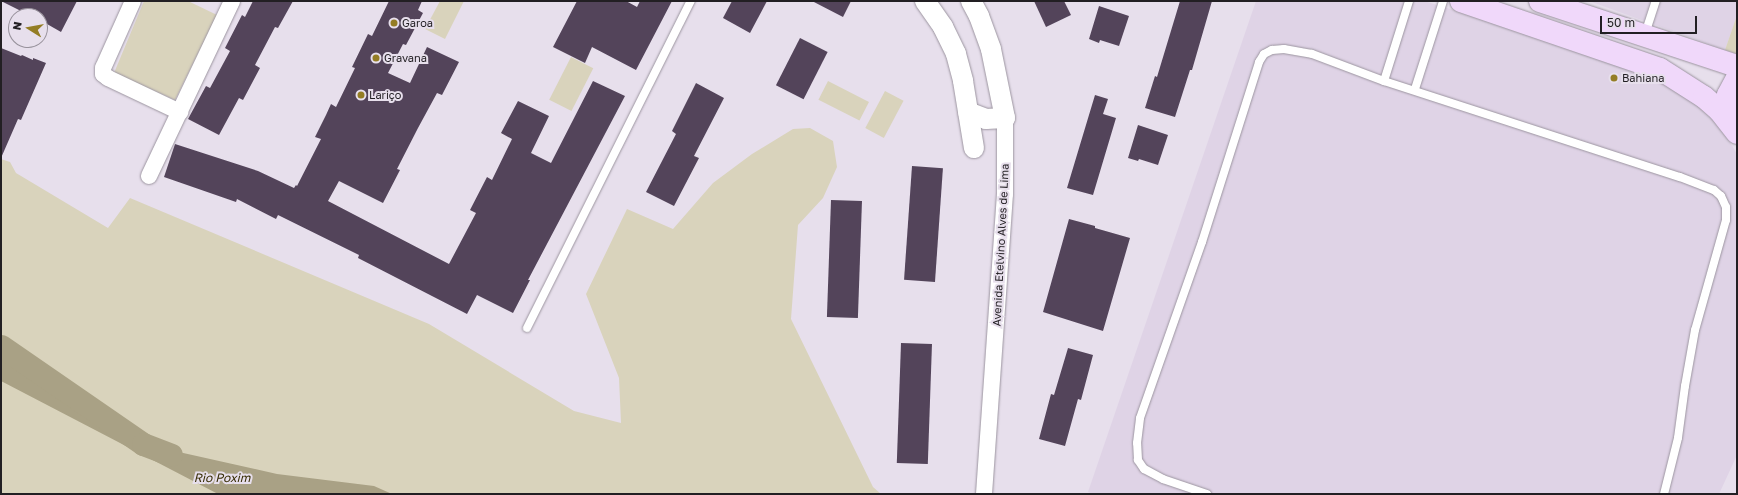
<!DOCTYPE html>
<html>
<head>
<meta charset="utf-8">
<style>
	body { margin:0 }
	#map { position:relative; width:1738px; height:495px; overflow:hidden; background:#e7dfec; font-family:"Golos Text",sans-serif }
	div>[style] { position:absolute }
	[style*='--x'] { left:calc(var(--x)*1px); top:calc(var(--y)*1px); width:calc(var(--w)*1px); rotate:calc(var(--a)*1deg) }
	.built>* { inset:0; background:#dfd3e6 }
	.green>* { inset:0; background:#d9d3bc; transform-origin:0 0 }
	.water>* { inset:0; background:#a9a185 }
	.river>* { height:23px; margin:-11.5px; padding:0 11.5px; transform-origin:11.5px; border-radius:11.5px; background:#a9a185 }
	.building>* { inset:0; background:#53445a; transform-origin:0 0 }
	.roads { filter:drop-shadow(0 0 1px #9c95a0) drop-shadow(0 0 1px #9c95a0) }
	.service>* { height:8px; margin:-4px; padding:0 4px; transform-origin:4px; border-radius:4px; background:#fff }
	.minor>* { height:16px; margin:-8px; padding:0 8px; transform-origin:8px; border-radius:8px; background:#fff }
	.tertiary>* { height:20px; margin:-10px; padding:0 10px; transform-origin:10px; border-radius:10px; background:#fff }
	.secondary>* { height:22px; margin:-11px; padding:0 11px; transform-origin:11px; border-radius:11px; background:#f0d8fa }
	.dots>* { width:11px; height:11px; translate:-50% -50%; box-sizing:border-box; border:2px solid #e7dfec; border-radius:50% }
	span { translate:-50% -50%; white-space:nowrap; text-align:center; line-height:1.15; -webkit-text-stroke:4px #e7dfec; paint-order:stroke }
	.poi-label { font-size:11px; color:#221f23 }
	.left { translate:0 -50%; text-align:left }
	.street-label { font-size:11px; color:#221f23 }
	.water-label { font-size:12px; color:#352b03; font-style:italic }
	.frame { position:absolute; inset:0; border:2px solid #221f23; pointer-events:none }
	.north { position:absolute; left:8px; top:8px; width:40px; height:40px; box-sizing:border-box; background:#e7dfec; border:1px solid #98929c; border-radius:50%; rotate:281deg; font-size:11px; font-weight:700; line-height:16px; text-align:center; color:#221f23 }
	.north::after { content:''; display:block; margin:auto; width:14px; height:18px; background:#947d24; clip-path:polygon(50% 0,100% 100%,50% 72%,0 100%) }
	.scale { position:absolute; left:1600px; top:16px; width:97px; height:18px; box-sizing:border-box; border:2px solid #221f23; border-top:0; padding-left:5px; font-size:12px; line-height:14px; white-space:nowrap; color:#221f23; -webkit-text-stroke:3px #e7dfec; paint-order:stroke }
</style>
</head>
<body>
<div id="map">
	<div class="built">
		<i style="clip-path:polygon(1256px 1px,1424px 1px,1499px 24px,1677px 86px,1722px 129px,1737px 154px,1737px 455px,1719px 494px,1093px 494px,1088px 492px)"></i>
		<i style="clip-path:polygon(1589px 1px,1737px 1px,1737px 15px,1725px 50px)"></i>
	</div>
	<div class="green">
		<i style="clip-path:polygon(144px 1px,188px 1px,217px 15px,175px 100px,114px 73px)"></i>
		<i style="clip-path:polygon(440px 1px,464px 1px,445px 39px,425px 29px)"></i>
		<i style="clip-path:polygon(1737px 15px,1737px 54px,1725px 50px)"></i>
		<i style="left:571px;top:57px;width:25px;height:48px;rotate:27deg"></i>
		<i style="left:828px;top:81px;width:46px;height:21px;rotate:27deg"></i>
		<i style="left:885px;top:91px;width:21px;height:42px;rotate:28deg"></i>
		<i style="clip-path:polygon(810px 128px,833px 141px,837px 167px,823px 198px,798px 225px,791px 319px,873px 487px,881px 494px,1px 494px,1px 159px,10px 162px,16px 173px,108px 228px,130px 198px,429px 324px,574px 411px,621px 423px,619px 378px,586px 294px,627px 209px,673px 229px,713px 183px,752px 154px,793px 129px)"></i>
	</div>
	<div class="water">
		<i style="clip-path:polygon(1px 349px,143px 444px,277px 474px,374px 486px,392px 494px,218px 494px,1px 381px)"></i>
	</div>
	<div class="river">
		<i style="--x:1;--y:346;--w:173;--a:34.6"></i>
		<i style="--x:143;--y:444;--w:30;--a:21"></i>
	</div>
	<div class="building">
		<i style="clip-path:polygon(1px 1px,77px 1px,61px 32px,40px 20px,40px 16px,31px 16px)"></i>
		<i style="clip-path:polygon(253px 1px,293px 1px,278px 28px,275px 27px,255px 65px,260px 68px,243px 100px,239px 98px,219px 135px,188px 119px,206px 86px,210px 88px,230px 51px,225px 48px,242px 15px,245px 17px)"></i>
		<i style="clip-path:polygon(389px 1px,422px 1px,418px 10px,423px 13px,406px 45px,403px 44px,388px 73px,410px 83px,427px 47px,459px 62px,442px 95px,437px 93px,418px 128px,397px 169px,400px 170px,383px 203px,339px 181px,328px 201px,449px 264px,476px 213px,470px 210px,487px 177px,492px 180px,512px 139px,501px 133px,518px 101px,549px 116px,531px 153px,551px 163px,593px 81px,625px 96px,528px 280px,530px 280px,513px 313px,477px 295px,467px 314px,358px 258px,359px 255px,278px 215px,276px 219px,237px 199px,236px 202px,164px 177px,175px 144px,258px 171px,294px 188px,296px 185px,297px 186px,321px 139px,315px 137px,326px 115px,331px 104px,336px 107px,355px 68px,352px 67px,368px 34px,372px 36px)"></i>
		<i style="clip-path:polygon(577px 1px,626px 1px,637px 7px,640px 1px,672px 1px,636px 70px,592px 47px,585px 63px,553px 47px)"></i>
		<i style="clip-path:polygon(732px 1px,767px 1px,750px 33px,723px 18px)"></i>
		<i style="clip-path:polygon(812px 1px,851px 1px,843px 17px)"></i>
		<i style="clip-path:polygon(1034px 1px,1064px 1px,1071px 15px,1046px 27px)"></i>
		<i style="clip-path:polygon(1180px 1px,1212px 1px,1192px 70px,1190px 70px,1175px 117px,1145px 108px,1155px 76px,1157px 77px)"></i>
		<i style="clip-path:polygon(1099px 6px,1129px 16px,1119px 46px,1100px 40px,1099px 43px,1089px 39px)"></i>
		<i style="left:800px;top:38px;width:31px;height:53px;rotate:27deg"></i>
		<i style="clip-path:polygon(1px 48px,21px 56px,22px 55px,33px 60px,33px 58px,46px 63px,21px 120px,18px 119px,1px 158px)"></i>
		<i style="clip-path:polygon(696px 83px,724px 98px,694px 156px,699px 158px,674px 206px,646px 192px,676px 134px,672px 131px)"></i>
		<i style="clip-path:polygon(1095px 95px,1108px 99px,1103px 114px,1116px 118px,1093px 195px,1067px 188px)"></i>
		<i style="clip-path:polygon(1138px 125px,1168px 135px,1158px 165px,1139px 159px,1138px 161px,1128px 158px)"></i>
		<i style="left:912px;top:166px;width:31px;height:114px;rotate:4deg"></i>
		<i style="left:831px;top:200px;width:31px;height:117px;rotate:2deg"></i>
		<i style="clip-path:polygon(1069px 219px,1095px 226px,1095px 228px,1130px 238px,1103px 331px,1043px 312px)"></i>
		<i style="left:901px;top:343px;width:31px;height:120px;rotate:2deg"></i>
		<i style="clip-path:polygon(1068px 348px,1093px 355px,1081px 400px,1078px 399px,1065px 446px,1039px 439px,1051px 394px,1054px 395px)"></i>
	</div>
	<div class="roads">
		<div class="service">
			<i style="--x:1645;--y:34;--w:35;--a:-72"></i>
			<i style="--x:1384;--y:81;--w:84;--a:-72.6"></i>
			<i style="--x:1415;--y:89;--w:92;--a:-72.3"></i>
			<i style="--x:527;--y:328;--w:366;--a:-63.4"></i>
			<i style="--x:1207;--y:494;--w:46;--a:-161.2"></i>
			<i style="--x:1163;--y:479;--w:21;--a:-152"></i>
			<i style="--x:1144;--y:469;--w:11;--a:-124"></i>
			<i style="--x:1138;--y:460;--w:17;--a:-93"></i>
			<i style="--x:1137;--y:443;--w:25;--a:-83"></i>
			<i style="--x:1140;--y:418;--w:187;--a:-70.6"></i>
			<i style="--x:1202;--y:242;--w:189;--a:-72.4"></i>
			<i style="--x:1259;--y:62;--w:9;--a:-58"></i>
			<i style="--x:1264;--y:54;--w:9;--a:-27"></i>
			<i style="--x:1272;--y:50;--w:12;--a:-5"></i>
			<i style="--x:1284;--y:49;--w:28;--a:10"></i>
			<i style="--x:1312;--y:54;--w:77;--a:20.6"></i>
			<i style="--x:1384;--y:81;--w:311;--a:18"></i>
			<i style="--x:1680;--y:177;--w:36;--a:21"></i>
			<i style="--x:1714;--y:190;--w:9;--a:41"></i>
			<i style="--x:1721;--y:196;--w:12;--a:66"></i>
			<i style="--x:1726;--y:207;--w:13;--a:90"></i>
			<i style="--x:1726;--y:220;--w:114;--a:105.7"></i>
			<i style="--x:1695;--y:330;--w:57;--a:100.1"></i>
			<i style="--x:1685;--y:386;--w:52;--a:97.7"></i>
			<i style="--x:1678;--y:438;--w:58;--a:104"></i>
		</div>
		<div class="minor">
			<i style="--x:133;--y:1;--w:73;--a:114.1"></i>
			<i style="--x:103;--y:68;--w:6;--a:90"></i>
			<i style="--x:103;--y:74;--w:6;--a:39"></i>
			<i style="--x:108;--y:78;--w:80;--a:25.3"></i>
			<i style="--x:149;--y:176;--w:194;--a:-64.6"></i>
			<i style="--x:984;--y:494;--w:301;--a:-86"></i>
			<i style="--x:1005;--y:194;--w:76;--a:-90"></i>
		</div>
		<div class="tertiary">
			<i style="--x:925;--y:1;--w:32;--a:55"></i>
			<i style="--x:943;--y:27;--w:30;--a:64"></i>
			<i style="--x:956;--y:54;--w:28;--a:75"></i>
			<i style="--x:963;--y:81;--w:68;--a:80.7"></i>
			<i style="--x:968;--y:112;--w:19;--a:21"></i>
			<i style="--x:986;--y:119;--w:19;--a:-3"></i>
			<i style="--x:1005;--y:118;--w:70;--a:-101.5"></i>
			<i style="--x:991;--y:49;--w:35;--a:-110"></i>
			<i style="--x:979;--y:16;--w:17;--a:-118"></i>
		</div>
		<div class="secondary">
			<i style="--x:1461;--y:1;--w:210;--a:18.9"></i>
			<i style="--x:1660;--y:69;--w:52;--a:32.5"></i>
			<i style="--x:1704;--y:97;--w:20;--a:41"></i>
			<i style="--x:1719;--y:110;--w:29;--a:52"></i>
			<i style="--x:1540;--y:1;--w:207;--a:18.3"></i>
			<i style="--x:1728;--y:120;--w:25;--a:-90"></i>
			<i style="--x:1728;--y:95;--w:19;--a:-62"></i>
		</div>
	</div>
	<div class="dots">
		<i style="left:394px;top:23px;background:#947d24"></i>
		<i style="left:376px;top:58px;background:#947d24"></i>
		<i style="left:1614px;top:78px;background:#947d24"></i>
		<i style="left:361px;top:95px;background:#947d24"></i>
	</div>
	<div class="poi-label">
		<span class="left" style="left:402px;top:23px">Garoa</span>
		<span class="left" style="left:384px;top:58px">Gravana</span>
		<span class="left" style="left:1622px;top:78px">Bahiana</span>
		<span class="left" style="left:369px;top:95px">Lariço</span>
	</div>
	<div class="street-label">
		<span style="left:1001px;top:245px;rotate:-87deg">Avenida Etelvino Alves de Lima</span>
	</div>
	<div class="water-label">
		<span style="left:222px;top:478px">Rio Poxim</span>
	</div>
	<div class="frame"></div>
	<div class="north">N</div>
	<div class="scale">50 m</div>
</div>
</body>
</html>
